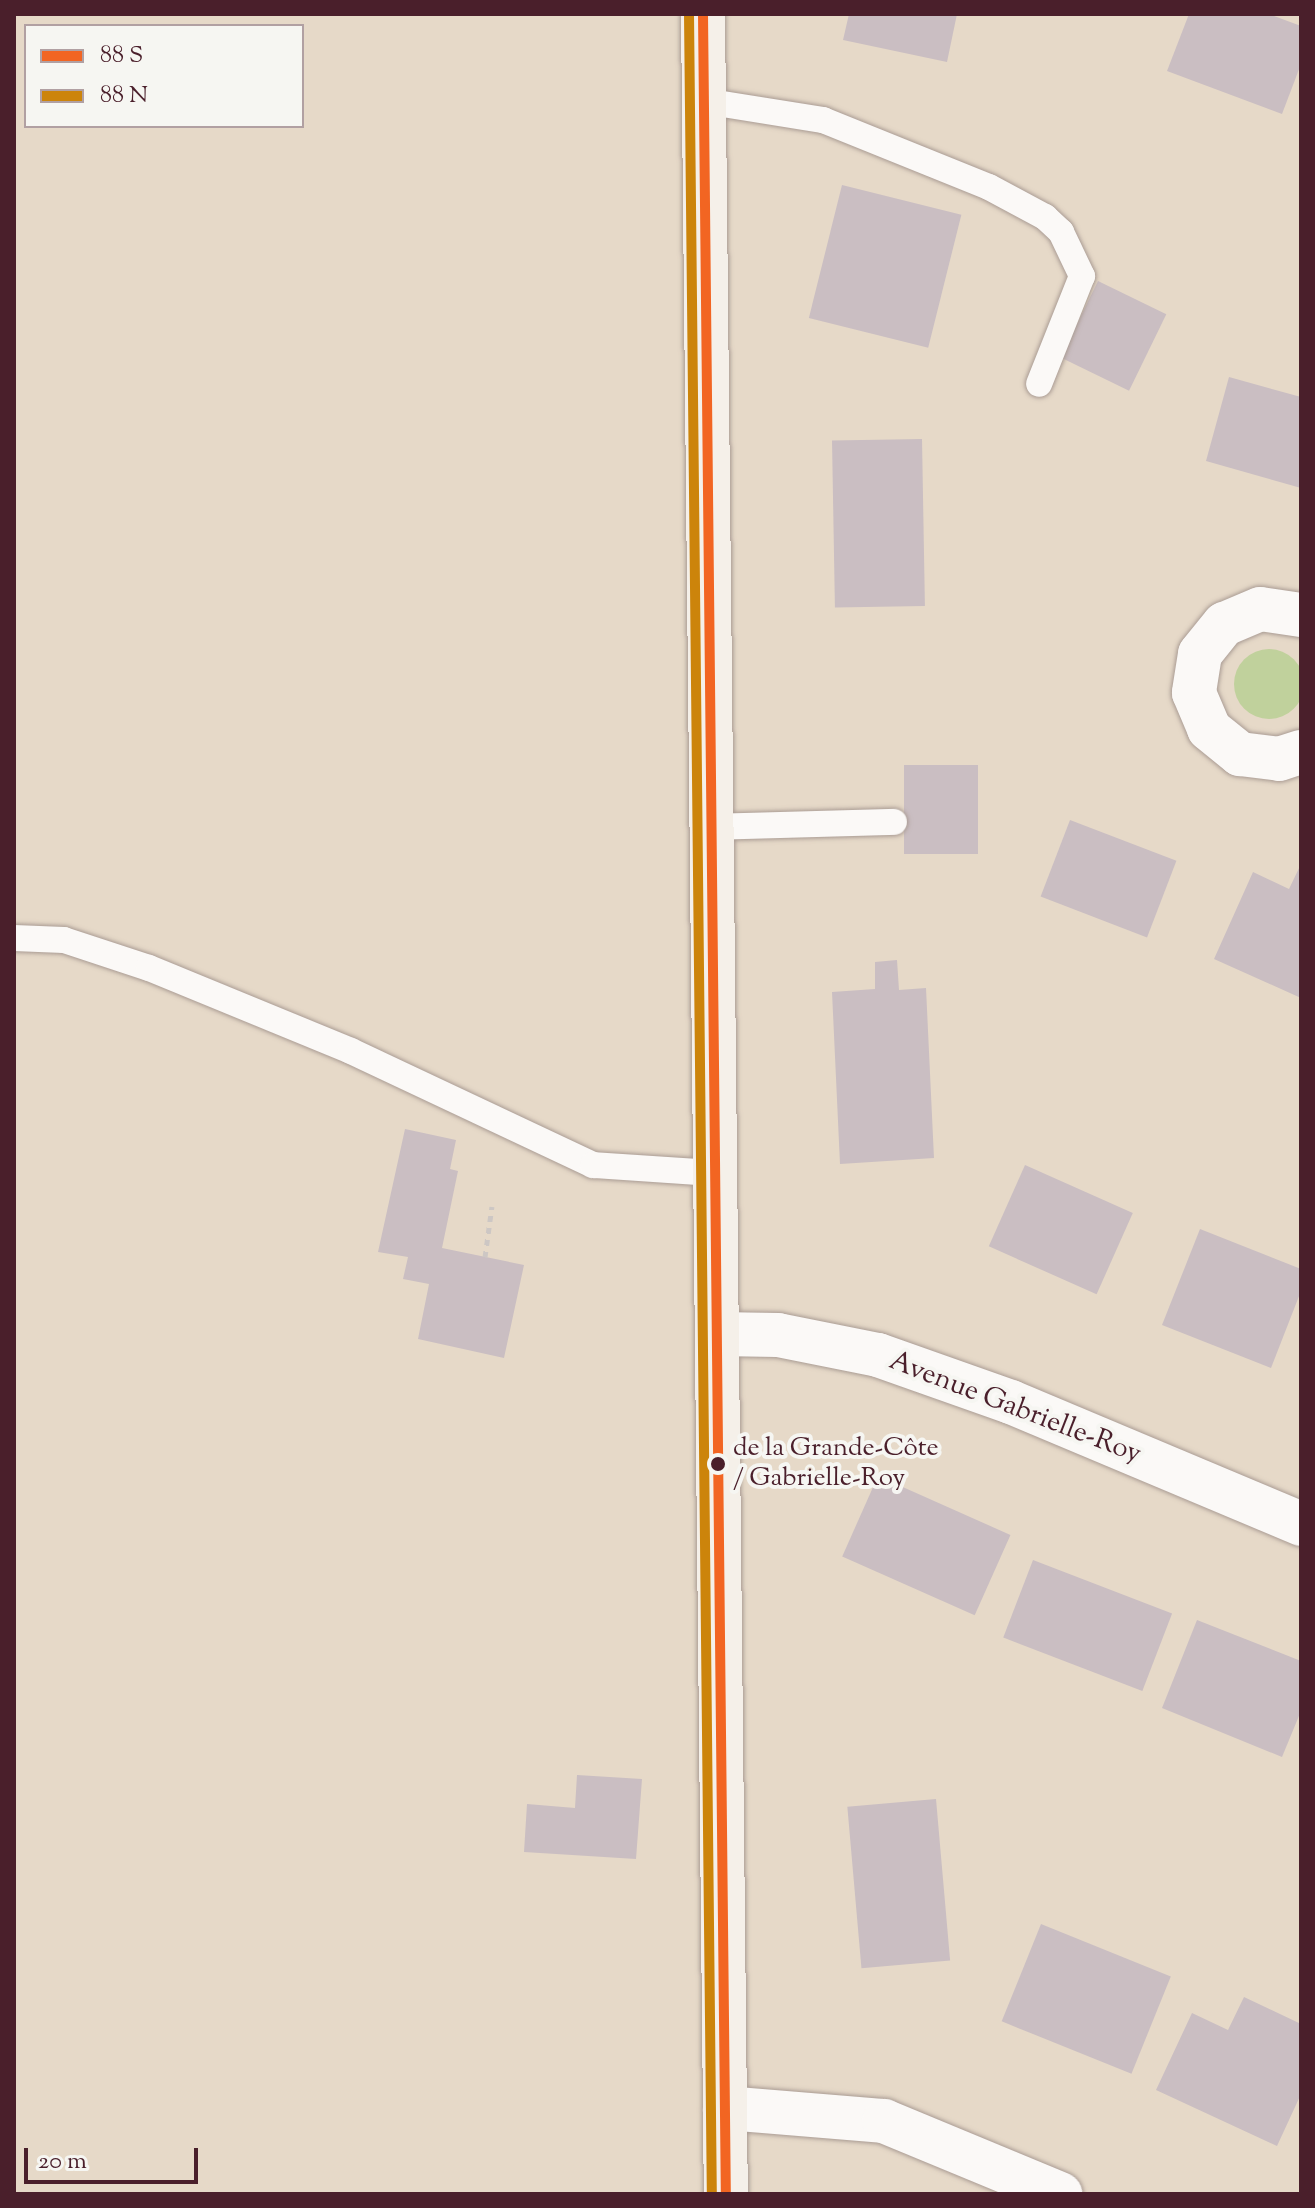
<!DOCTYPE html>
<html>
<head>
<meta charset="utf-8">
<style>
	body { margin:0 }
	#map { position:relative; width:1315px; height:2208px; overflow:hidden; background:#e6d9c8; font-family:"Sorts Mill Goudy",serif }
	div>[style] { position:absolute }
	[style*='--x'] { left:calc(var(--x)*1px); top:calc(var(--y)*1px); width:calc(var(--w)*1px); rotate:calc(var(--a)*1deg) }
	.green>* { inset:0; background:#c0d19c }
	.round { border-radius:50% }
	.building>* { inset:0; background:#cabec2; transform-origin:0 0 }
	.path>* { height:5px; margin-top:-2.5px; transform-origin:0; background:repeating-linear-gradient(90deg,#cdc7c4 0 6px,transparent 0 12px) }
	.roads { filter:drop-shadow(0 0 2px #aa9c94) drop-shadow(0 0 2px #aa9c94) }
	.service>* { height:26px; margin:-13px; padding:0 13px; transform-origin:13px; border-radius:13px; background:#fbf9f7 }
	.minor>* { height:44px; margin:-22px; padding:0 22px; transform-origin:22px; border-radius:22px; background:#fbf9f7 }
	.secondary>* { height:44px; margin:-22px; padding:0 22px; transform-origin:22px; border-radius:22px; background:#f5f0e9 }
	.bus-1>* { height:10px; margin:-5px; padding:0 5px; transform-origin:5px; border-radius:5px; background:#f26522 }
	.bus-2>* { height:10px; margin:-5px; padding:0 5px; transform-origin:5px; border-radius:5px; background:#cc840b }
	.dots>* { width:22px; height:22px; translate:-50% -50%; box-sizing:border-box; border:4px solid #f6f6f2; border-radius:50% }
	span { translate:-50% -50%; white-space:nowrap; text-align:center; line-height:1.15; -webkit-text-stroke:8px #f6f6f2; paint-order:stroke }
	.bus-label { font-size:26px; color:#4a1f2b }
	.left { translate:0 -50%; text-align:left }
	.street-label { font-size:28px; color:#4a1f2b }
	.frame { position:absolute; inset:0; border:16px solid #4a1f2b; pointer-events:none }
	.legend { position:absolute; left:24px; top:24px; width:280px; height:104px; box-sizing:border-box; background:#f6f6f2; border:2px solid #b1a0a2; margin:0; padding:10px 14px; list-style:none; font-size:24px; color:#4a1f2b }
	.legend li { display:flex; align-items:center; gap:16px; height:40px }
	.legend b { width:40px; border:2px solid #b1a0a2 }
	.scale { position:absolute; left:24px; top:2148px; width:174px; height:36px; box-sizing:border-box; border:4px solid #4a1f2b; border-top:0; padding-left:10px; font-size:24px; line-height:28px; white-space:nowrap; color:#4a1f2b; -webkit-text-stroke:6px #f6f6f2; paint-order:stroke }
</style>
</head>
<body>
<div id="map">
	<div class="green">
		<i class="round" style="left:1234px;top:649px;width:70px;height:70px"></i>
	</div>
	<div class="building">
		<i style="clip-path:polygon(849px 14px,957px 14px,947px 62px,843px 40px)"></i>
		<i style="clip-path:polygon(1189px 14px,1269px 14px,1301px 26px,1301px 64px,1282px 114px,1167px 71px)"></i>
		<i style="left:842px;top:185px;width:123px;height:137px;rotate:14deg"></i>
		<i style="left:1098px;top:281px;width:76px;height:85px;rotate:26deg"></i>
		<i style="clip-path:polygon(1229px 377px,1301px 397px,1301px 488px,1206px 461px)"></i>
		<i style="left:922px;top:439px;width:167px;height:90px;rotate:89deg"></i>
		<i style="left:904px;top:765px;width:74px;height:89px"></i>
		<i style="left:1070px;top:820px;width:114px;height:82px;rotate:21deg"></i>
		<i style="clip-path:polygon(1301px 864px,1301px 998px,1214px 959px,1253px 872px,1289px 889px)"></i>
		<i style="clip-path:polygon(897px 960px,899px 990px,926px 988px,934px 1158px,840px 1164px,832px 992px,875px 989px,875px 962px)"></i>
		<i style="clip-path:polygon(405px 1129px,456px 1140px,450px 1169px,458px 1171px,442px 1248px,524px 1265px,504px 1358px,418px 1339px,429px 1284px,403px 1279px,408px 1257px,378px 1252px)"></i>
		<i style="left:1025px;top:1165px;width:118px;height:89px;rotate:24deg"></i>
		<i style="clip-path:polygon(1200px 1229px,1301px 1269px,1301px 1291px,1271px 1368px,1162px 1325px)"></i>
		<i style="left:878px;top:1476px;width:145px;height:88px;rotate:24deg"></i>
		<i style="left:1033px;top:1560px;width:149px;height:83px;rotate:21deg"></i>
		<i style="clip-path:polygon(1197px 1620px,1301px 1661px,1301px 1711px,1282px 1757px,1162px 1708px)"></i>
		<i style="clip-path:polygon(577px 1775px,642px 1779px,636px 1859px,524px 1852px,527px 1804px,575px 1808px)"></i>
		<i style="left:936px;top:1799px;width:162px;height:89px;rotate:85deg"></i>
		<i style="left:1041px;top:1924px;width:140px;height:105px;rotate:22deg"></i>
		<i style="clip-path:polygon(1244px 1997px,1301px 2024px,1301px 2094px,1277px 2146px,1156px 2090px,1192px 2013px,1228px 2030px)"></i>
	</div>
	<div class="path">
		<i style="--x:485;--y:1257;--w:51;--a:-82.2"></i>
	</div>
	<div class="roads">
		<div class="service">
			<i style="--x:704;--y:101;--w:121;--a:9.1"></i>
			<i style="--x:823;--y:120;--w:179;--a:22"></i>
			<i style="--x:989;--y:187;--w:64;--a:28.2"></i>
			<i style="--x:1045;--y:217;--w:22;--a:43"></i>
			<i style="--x:1061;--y:232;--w:49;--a:64.5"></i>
			<i style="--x:1082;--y:276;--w:116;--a:111.7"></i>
			<i style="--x:712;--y:827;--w:182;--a:-1.6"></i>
			<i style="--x:14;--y:938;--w:50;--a:2.3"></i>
			<i style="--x:64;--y:940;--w:89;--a:18.2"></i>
			<i style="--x:149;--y:968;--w:218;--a:22.3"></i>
			<i style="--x:351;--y:1051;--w:268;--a:25.2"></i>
			<i style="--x:593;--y:1165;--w:122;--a:3.8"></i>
		</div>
		<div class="minor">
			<i style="--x:1301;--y:615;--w:41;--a:-171.7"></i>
			<i style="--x:1260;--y:609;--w:39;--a:157"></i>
			<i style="--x:1224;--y:624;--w:38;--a:129"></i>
			<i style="--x:1200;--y:654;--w:39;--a:99"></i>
			<i style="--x:1194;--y:693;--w:39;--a:67"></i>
			<i style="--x:1209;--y:729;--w:40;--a:39"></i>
			<i style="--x:1240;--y:754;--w:39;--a:7"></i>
			<i style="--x:1279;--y:759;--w:23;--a:-18"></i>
			<i style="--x:717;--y:1334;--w:61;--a:0.9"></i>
			<i style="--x:778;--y:1335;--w:102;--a:11.3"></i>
			<i style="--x:878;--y:1355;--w:141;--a:19.5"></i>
			<i style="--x:1011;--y:1402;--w:315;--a:22.8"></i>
			<i style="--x:725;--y:2108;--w:160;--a:4.7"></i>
			<i style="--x:884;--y:2121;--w:191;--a:22.5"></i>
		</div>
		<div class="secondary">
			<i style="--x:703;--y:14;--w:2180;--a:89.4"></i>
		</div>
	</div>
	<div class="bus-1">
		<i style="--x:703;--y:14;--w:2180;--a:89.4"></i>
	</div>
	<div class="bus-2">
		<i style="--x:689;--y:14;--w:2180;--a:89.4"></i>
	</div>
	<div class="dots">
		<i style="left:718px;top:1464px;background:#4a1f2b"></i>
	</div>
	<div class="bus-label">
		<span class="left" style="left:733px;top:1464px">de la Grande-Côte<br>/ Gabrielle-Roy</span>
	</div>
	<div class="street-label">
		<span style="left:1015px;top:1408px;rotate:21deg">Avenue Gabrielle-Roy</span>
	</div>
	<div class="frame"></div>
	<ul class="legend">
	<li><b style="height:10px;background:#f26522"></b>88 S</li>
	<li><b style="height:10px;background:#cc840b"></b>88 N</li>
	</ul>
	<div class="scale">20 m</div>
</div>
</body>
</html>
